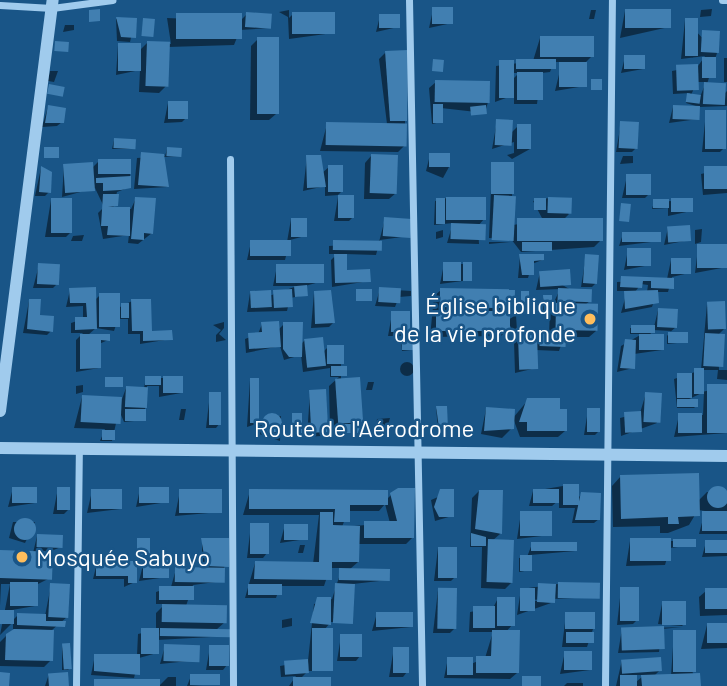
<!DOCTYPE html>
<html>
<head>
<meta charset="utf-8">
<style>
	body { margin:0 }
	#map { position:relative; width:727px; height:686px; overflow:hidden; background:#195587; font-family:Barlow,sans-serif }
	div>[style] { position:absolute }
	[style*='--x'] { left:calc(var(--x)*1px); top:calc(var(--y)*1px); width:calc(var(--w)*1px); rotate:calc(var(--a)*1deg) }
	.shadow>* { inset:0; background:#0007; transform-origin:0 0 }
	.round { border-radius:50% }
	.building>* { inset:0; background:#417fb1; transform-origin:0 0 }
	.minor>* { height:7px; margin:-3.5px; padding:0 3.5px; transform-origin:3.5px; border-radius:3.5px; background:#a0cbed }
	.tertiary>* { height:12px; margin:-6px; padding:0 6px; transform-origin:6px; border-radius:6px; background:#a0cbed }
	.dots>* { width:19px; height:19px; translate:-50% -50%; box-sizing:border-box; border:4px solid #195587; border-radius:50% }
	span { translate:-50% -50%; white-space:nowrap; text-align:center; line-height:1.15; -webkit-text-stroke:5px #195587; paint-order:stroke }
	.poi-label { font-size:24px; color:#fff }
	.right { translate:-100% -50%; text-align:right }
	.left { translate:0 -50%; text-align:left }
	.street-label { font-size:24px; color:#fff }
</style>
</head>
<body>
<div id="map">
	<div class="shadow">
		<i style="clip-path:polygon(712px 9px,711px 16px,700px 17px,701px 10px)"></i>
		<i style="clip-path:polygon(289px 10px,289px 18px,293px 14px,333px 33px,289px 39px,288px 17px,279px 12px)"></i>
		<i style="clip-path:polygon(433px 10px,452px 23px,429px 28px)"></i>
		<i style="clip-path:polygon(591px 10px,596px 10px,594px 19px,589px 19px)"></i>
		<i style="clip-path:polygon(625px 11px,669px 27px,620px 38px)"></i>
		<i style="clip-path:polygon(247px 14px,269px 28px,240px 30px,234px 45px,168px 47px,166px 86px,159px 93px,139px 92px,140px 70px,116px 75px,118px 45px,139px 51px,148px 42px,171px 44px,167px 18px,240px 21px)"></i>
		<i style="clip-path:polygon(380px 16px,398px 27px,376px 32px)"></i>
		<i style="clip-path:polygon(116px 19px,135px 20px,130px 42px,117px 41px)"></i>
		<i style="clip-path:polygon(evenodd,685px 20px,717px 53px,707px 84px,723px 95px,727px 91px,727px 106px,699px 107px,686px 103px,690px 93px,673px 94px,672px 71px,698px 66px,705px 56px,681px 59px,685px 20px,697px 82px,706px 82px,700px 97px,691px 95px,697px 82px)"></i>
		<i style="clip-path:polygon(65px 25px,74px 25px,74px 30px,63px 32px)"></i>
		<i style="clip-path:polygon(evenodd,540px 38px,593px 55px,585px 63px,585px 86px,555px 91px,562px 62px,554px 62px,550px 72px,541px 73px,537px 104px,514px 104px,514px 95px,495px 102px,496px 66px,533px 61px,540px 38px,511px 73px,519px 73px,511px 81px,511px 73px)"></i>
		<i style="clip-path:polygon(258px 39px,276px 114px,269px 120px,250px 120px,251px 46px)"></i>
		<i style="clip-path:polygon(386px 52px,405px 120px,405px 145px,398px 152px,320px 151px,327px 124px,387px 124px,379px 59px)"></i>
		<i style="clip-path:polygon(625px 57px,643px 69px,621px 73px)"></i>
		<i style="left:727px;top:58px;width:24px;height:3px;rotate:90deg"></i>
		<i style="clip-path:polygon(50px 71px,58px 71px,54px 82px,48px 81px)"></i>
		<i style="clip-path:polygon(436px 82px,488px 102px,485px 113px,441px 108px,441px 122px,432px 124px,429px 88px)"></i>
		<i style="clip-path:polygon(168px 103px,186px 118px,182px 122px,164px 123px)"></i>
		<i style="clip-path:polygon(48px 107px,62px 122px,57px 126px,42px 127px)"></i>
		<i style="clip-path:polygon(673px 107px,698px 119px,669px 123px)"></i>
		<i style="clip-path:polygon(706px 112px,724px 148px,720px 152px,702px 152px)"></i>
		<i style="clip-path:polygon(497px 121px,511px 133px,518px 126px,530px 149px,512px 159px,507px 155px,514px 153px,514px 142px,492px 149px)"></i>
		<i style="clip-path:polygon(621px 123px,636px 148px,632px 152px,616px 152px)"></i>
		<i style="clip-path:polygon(114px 140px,133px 149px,112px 149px)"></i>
		<i style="clip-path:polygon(167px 149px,180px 156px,163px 157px,167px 187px,134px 189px,137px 158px,165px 156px)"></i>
		<i style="clip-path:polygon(430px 155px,449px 167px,443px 178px,426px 171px)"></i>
		<i style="clip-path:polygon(307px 156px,322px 173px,329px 167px,342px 191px,338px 195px,325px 196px,325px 186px,303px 191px)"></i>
		<i style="clip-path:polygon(371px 156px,396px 193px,389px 199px,364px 199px,365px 163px)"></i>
		<i style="clip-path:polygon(623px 156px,633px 156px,633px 163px,620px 164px)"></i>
		<i style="clip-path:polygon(98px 162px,130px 173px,130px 187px,117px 192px,113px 209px,131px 209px,136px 198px,152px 233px,138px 244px,128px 243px,129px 235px,103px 239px,98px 213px,104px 207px,95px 188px,62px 197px,64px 165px,92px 168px)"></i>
		<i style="clip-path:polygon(492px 164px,512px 193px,513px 225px,543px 220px,533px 201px,549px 198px,569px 214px,563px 220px,601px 240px,594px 247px,521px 252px,511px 239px,489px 238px)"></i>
		<i style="clip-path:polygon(41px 168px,49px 192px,45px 196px,35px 196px)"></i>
		<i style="clip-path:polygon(727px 168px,727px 193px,703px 195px,701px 174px)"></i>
		<i style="clip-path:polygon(627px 176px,649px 194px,645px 198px,622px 198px)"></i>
		<i style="clip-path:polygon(338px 197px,353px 217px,349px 221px,334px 221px)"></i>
		<i style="clip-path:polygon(447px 198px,484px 219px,478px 226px,479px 244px,447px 243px,453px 223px,434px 225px,435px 201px)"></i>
		<i style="clip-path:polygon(51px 200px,71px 232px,66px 237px,45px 237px)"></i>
		<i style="clip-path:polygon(672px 201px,691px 211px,668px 216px,668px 208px,652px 209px,654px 202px)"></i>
		<i style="clip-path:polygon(291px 219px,305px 236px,290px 240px,285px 260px,247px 260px,251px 242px,287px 242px)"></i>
		<i style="clip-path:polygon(385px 219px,409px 236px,380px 240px,376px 255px,345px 254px,346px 271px,369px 281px,332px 287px,331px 260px,337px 254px,329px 254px,329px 246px,379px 242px)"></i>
		<i style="clip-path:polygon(668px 228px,689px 240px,664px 245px)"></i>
		<i style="clip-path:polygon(702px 229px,701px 242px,695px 244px,695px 230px)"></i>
		<i style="clip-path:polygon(443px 230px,443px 237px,436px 239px,436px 232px)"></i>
		<i style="clip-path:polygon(623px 234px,659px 241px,619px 246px)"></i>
		<i style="clip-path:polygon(84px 235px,82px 241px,71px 241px,73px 236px)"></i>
		<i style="clip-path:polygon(489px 242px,510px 242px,489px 244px)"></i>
		<i style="clip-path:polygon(698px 248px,727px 267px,695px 273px)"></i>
		<i style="clip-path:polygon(628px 250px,650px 265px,624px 270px)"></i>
		<i style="clip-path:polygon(520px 256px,542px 260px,532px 264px,528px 278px,518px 278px)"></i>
		<i style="clip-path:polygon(586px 256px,596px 283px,592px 287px,581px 287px)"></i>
		<i style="clip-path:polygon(evenodd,671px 260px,689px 273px,672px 277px,668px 292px,657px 292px,652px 307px,621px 313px,627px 291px,617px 291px,617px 282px,667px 279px,671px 260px,641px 284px,648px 285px,647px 292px,635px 292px,641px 284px)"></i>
		<i style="clip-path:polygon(444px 264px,464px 264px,470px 280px,440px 284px)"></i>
		<i style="clip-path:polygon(39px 265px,57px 284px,53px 288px,33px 288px)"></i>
		<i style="clip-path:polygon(277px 266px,323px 281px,305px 286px,306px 295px,290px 298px,287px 311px,247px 312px,250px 293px,269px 296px,297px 286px,273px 286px)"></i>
		<i style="clip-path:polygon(540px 272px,590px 301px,585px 305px,596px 331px,589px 337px,564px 337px,559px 351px,536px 350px,536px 368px,515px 373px,514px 342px,549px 335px,550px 310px,543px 311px,543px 298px,550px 296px,550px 311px,560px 289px,536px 290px)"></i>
		<i style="clip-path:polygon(380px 289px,411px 291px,411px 296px,399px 297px,395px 307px,375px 306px)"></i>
		<i style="clip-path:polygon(70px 290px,95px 300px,100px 295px,118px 308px,132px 301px,150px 332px,171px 339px,140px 344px,140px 334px,128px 334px,128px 319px,118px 319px,114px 331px,96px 328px,88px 335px,108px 340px,99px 344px,99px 368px,76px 372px,76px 340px,83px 333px,71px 333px,71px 323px,83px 319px,83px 306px,66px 307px)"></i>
		<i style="clip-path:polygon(441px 290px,513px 308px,508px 320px,516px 315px,517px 331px,511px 333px,511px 326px,501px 336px,430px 337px,434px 296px)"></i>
		<i style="clip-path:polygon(314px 293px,333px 323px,329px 327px,311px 328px)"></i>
		<i style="clip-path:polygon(29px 301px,51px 331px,47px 335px,23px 333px)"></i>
		<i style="clip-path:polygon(707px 304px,724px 329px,718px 335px,719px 370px,727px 370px,727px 380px,717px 379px,718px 370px,702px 370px,702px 392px,727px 386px,727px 433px,674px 437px,679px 415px,703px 415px,704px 392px,687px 400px,695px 408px,677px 408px,674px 379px,701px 370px)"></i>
		<i style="clip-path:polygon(658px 310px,676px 327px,668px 334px,687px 342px,667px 344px,667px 336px,671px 331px,653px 330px,649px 336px,662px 350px,634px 354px,633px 368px,617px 372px,621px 346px,642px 334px,630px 334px,630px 328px,654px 327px)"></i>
		<i style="clip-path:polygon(392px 314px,408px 331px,403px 337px,411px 350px,402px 351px,401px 338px,404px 336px,388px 336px)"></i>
		<i style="clip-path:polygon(224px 322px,224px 328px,219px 334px,226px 340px,216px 342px,216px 335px,221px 330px,213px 325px)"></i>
		<i style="clip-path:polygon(262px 324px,278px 330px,284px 324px,300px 345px,305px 340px,323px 352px,328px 347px,341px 364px,341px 380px,361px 433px,330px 428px,329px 386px,339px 377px,330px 377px,330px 368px,303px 372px,301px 355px,284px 360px,280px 346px,246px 353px,245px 339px,258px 334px)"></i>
		<i class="round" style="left:400px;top:362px;width:14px;height:14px"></i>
		<i style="clip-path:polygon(146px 378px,163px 378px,181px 393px,159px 397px,159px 386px,147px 386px,144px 420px,124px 422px,119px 410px,112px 441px,100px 441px,105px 429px,74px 428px,82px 397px,122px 399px,126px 388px,144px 388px)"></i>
		<i style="clip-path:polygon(250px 380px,259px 421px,281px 416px,280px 441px,256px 433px,259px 423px,247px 427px)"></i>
		<i style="clip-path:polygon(368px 382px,374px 382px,372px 390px,366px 390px)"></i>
		<i style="clip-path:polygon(83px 385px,83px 392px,76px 394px,76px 386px)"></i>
		<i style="clip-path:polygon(310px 392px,326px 432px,321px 436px,307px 437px)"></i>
		<i style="clip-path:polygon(646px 393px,657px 423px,621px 436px,620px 418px,640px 413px)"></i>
		<i style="clip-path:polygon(210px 394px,220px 423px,216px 428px,206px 428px)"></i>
		<i style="clip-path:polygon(528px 400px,565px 431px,558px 437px,520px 437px,513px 418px)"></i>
		<i style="clip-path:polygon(436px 408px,446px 427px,444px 429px,438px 429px)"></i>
		<i style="clip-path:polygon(181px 409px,186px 409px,184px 420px,179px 420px)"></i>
		<i style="clip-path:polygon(486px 409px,512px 428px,502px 438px,481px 434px)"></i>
		<i style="clip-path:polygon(588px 410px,599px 431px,595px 435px,584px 435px)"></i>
		<i style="clip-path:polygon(292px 415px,301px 431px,300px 433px,292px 434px)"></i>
		<i style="clip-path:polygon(390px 418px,388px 425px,376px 426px,377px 419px)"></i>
		<i style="clip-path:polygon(621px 476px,698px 501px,707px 492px,727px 491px,727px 534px,699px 534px,705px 511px,698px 510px,689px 525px,668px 533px,660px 533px,660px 526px,613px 527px,612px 486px)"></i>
		<i style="clip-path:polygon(563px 486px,577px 499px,582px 494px,599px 519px,594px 523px,572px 523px,575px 508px,559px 508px,559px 500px,552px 506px,529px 506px,533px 491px)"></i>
		<i style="clip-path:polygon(13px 488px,35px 503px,8px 507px)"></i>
		<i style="clip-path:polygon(58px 488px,68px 510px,64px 514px,53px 514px)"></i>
		<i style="clip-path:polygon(140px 489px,167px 502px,136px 507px)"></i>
		<i style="clip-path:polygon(92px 491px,120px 509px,87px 513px)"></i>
		<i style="clip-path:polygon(180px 491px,220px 512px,175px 516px)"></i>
		<i style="clip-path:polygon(evenodd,250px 491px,386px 500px,391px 495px,413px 537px,406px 544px,358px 544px,358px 562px,349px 570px,388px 580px,353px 584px,352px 622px,331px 622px,324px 630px,331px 671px,308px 671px,300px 679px,329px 686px,289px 686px,296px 676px,281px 677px,280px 666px,308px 661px,314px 604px,332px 599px,342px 568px,330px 568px,324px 586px,280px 586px,276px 598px,245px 598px,255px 563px,313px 564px,319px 515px,243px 515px,250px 491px,385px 504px,390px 523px,342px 527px,348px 511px,379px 511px,385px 504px)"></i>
		<i style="clip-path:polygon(452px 491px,452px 516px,435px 521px,431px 500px)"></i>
		<i style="clip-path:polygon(479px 491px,500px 534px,492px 541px,512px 582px,505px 589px,481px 588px,482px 547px,470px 547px,472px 498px)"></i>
		<i style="clip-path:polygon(521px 513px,550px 535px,517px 539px)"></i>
		<i style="clip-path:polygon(13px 522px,35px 522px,25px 543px,9px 538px)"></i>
		<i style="clip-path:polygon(251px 525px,267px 553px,263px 558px,247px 558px)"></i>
		<i style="clip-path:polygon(285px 525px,306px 539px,280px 543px)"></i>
		<i style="clip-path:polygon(37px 536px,61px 547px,51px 551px,50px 578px,36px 585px,35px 606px,12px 610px,12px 621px,18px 615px,45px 616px,51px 585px,67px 617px,52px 630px,51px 660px,44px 667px,0 666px,0 642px,6px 636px,47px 630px,13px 629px,13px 622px,0 635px,10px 584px,1px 584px,0 606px,0 552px,33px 553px)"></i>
		<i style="clip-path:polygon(138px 540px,148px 556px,146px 557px,137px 557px)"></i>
		<i style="clip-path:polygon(202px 540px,227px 540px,223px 581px,193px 585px,186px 606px,225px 622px,216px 630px,229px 636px,157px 640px,157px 653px,139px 658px,134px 678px,91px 675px,95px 655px,137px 655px,138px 634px,156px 630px,156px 613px,165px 604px,156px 604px,156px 592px,171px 587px,176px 569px,202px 569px)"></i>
		<i style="clip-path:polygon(630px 541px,674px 541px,694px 545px,670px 548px,665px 565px,626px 566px)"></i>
		<i style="clip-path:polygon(706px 542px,727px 542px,727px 556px,702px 557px)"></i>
		<i style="clip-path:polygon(532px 544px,575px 551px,530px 555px,530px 570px,519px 572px,519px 558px,527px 557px)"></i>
		<i style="clip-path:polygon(300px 545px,305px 545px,303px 553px,298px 553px)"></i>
		<i style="clip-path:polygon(438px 548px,455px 577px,451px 581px,434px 581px)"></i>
		<i style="clip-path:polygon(144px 561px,167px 577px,139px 581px)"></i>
		<i style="clip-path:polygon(97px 563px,135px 563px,135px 582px,124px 587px,124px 579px,93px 579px)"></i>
		<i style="clip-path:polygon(558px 584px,598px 597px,529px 600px,551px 603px,517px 615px,521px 589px)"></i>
		<i style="clip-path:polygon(621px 589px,637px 620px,633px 624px,617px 625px)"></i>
		<i style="clip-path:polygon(438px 590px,455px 628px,450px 633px,433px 633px)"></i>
		<i style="clip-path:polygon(727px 590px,727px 615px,700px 616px,699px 597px,706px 591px)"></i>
		<i style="clip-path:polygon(498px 598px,512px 625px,506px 632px,517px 673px,510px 679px,444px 678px,448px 658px,471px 664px,485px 658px,493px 632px,469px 632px,470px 612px,493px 608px)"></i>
		<i style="clip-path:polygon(662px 604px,684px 624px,682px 626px,658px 624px)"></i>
		<i style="clip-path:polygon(377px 613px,411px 627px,372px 631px)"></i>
		<i style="clip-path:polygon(566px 614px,593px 629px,587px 647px,562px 647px)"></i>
		<i style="clip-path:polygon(292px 618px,292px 626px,282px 628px,282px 620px)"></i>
		<i style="clip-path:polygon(707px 625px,727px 625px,727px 648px,701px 649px)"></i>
		<i style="clip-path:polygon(682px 627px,662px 629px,659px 652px,618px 653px,622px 629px)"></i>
		<i style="clip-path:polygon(evenodd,674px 632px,699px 686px,616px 686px,622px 660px,660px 670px,654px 676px,671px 676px,674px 632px,635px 675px,644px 675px,635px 683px,635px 675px)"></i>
		<i style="clip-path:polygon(341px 636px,360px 656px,356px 661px,337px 661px)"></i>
		<i style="clip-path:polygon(62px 646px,70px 668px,68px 670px,62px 670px)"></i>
		<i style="clip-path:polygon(165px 646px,198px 660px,160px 664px)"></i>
		<i style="clip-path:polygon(210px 647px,227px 665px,223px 670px,206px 670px)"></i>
		<i style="clip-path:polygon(394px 648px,407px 672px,403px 677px,389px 677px)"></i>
		<i style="clip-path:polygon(565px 652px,590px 670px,560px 674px)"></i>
		<i style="clip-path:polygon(49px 674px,67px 686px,45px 686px)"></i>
		<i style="clip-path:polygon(191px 676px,218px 684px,187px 686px)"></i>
		<i style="clip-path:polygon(168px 677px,176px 677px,176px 686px,159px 686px)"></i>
		<i style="clip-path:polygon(567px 683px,583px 683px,583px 686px,564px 686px)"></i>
	</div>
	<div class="building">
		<i style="left:453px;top:7px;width:17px;height:21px;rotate:90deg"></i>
		<i style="clip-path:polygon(100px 9px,100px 21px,89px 22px,89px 10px)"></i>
		<i style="left:625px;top:9px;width:46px;height:19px"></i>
		<i style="left:246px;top:12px;width:26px;height:15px;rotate:4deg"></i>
		<i style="left:335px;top:12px;width:22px;height:43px;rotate:90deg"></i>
		<i style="left:242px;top:13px;width:26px;height:66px;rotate:90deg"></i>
		<i style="left:379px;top:14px;width:21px;height:14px"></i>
		<i style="clip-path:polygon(116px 17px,137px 18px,136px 38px,121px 37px)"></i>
		<i style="left:143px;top:18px;width:12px;height:18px;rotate:5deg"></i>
		<i style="left:685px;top:18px;width:13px;height:38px"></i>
		<i style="left:702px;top:30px;width:18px;height:22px;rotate:3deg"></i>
		<i style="left:540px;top:36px;width:54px;height:21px"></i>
		<i style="left:257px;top:37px;width:22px;height:77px"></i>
		<i style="left:55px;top:41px;width:14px;height:10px;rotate:4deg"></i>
		<i style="left:147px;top:41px;width:23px;height:45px;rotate:2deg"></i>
		<i style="left:141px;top:43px;width:28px;height:23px;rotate:90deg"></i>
		<i style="clip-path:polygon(408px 50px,407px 121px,390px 121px,385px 51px)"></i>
		<i style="left:624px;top:55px;width:21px;height:14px"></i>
		<i style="left:702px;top:57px;width:14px;height:21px"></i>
		<i style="left:433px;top:59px;width:11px;height:12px;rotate:5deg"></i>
		<i style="left:556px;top:59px;width:10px;height:40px;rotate:90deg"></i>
		<i style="left:499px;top:60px;width:15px;height:38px"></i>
		<i style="left:559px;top:62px;width:28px;height:25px"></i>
		<i style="left:698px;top:64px;width:26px;height:22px;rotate:88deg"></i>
		<i style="left:543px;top:72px;width:28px;height:26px;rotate:90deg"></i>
		<i style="left:591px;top:79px;width:11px;height:11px"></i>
		<i style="left:435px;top:80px;width:55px;height:22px;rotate:1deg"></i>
		<i style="left:704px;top:82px;width:22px;height:22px;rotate:3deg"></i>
		<i style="left:49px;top:84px;width:16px;height:10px;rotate:11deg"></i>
		<i style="left:687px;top:93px;width:14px;height:9px;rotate:8deg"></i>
		<i style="left:188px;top:101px;width:18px;height:20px;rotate:90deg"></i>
		<i style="left:433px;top:104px;width:10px;height:19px"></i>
		<i style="clip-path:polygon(48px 105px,66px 108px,64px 123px,45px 123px)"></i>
		<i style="left:486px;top:105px;width:9px;height:16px;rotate:84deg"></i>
		<i style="left:673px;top:105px;width:27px;height:14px;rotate:2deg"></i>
		<i style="left:705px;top:110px;width:21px;height:39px"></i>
		<i style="left:496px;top:119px;width:17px;height:26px;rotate:3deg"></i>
		<i style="left:620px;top:121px;width:19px;height:27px;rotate:3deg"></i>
		<i style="left:326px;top:122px;width:81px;height:23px;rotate:1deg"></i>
		<i style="left:531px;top:124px;width:25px;height:14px;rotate:90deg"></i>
		<i style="left:114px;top:138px;width:22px;height:10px;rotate:3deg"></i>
		<i style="left:59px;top:147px;width:11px;height:15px;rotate:90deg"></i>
		<i style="left:167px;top:147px;width:15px;height:9px;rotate:4deg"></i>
		<i style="clip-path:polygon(141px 152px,164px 154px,169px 187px,138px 185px)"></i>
		<i style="left:450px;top:153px;width:14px;height:21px;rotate:90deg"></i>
		<i style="left:371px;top:154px;width:27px;height:39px;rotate:2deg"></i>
		<i style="clip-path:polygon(306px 155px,321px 155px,326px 187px,307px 188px)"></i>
		<i style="left:131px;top:159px;width:15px;height:33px;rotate:90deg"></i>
		<i style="left:93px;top:162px;width:29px;height:30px;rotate:86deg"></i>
		<i style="left:491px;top:162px;width:23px;height:32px"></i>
		<i style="left:328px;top:165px;width:15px;height:27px"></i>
		<i style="clip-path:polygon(41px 166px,52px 172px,51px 193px,39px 192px)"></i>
		<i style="left:727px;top:166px;width:23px;height:23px;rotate:90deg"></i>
		<i style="left:626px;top:174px;width:25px;height:21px"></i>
		<i style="clip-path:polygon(131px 176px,131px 188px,121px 190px,103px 191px,103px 183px,96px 183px,96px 178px)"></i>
		<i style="clip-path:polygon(103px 194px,119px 194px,118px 206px,108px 207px,130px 207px,130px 236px,107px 235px,108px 226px,101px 226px)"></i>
		<i style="left:338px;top:195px;width:16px;height:23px"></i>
		<i style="left:494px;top:195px;width:22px;height:45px;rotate:3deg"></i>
		<i style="clip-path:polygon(135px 197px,156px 198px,153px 234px,144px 233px,144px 240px,131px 239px)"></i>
		<i style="left:446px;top:197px;width:40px;height:23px"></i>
		<i style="left:548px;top:197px;width:24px;height:16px;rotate:2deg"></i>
		<i style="left:51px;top:198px;width:21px;height:35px"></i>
		<i style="left:436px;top:198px;width:9px;height:26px"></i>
		<i style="left:534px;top:198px;width:12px;height:12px"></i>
		<i style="left:693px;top:198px;width:14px;height:22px;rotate:90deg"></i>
		<i style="left:669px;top:199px;width:9px;height:16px;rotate:90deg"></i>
		<i style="left:621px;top:203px;width:10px;height:18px;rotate:6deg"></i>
		<i style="left:384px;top:217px;width:28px;height:19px;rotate:4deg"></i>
		<i style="left:291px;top:218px;width:16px;height:19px"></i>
		<i style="left:517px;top:218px;width:86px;height:23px"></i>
		<i style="left:451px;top:223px;width:35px;height:16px;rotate:2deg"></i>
		<i style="left:690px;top:225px;width:16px;height:23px;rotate:86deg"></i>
		<i style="left:661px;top:232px;width:10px;height:39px;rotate:90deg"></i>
		<i style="left:250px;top:240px;width:41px;height:16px"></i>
		<i style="left:333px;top:240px;width:49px;height:10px;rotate:1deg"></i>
		<i style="left:552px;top:242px;width:9px;height:30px;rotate:90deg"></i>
		<i style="left:727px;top:244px;width:24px;height:30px;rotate:90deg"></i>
		<i style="left:627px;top:248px;width:24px;height:18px"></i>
		<i style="clip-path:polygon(334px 254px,347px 254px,347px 270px,370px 269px,371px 282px,335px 283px)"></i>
		<i style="clip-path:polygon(519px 254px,544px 254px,544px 260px,534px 261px,534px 275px,522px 275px)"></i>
		<i style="left:585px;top:254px;width:14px;height:29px;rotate:4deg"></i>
		<i style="left:671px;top:258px;width:20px;height:16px"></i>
		<i style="left:443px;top:262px;width:18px;height:19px"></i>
		<i style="left:463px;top:262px;width:9px;height:19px"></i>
		<i style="left:38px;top:263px;width:22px;height:21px;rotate:3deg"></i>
		<i style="left:276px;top:264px;width:48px;height:19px"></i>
		<i style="left:570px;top:269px;width:16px;height:31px;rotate:86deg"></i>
		<i style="clip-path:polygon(621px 276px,674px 278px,674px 289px,651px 288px,651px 281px,643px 281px,642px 288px,620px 287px)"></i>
		<i style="left:307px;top:285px;width:11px;height:13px;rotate:85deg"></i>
		<i style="clip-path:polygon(96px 287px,97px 329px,75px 330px,75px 317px,87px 317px,86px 303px,70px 303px,69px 288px)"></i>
		<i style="left:379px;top:287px;width:22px;height:15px;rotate:3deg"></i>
		<i style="left:440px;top:288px;width:75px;height:19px;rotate:1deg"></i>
		<i style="left:558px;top:288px;width:34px;height:13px;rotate:2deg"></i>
		<i style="left:292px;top:289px;width:18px;height:19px;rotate:87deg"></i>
		<i style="left:356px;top:289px;width:16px;height:12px"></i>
		<i style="left:271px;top:290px;width:17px;height:21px;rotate:87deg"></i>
		<i style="clip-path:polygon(331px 290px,335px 323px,315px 324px,314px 291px)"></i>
		<i style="clip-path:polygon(658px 290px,659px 303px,625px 309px,624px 291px)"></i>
		<i style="left:521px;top:291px;width:8px;height:23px"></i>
		<i style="left:99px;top:293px;width:21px;height:34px"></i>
		<i style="clip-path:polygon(543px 295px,552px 295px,552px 309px,544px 310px)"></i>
		<i style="clip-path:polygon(29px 299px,41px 299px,40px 315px,54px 316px,53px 332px,27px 329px)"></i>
		<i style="clip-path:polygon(131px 299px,151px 299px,152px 331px,172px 330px,173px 340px,143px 341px,143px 331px,132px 331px)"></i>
		<i style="left:725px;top:301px;width:28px;height:18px;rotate:88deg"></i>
		<i style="left:121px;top:303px;width:8px;height:15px"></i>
		<i style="left:556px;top:303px;width:42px;height:27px;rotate:1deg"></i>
		<i style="left:658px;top:308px;width:20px;height:19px;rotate:3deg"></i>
		<i style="left:410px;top:311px;width:21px;height:19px;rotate:90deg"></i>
		<i style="left:436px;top:311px;width:74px;height:20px"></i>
		<i style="clip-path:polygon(279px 321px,281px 347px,249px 349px,248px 333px,262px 332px,261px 322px)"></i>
		<i style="clip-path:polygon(283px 322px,303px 322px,302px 357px,289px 357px,283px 349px)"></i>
		<i style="left:631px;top:325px;width:24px;height:8px"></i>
		<i style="left:668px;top:332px;width:20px;height:11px"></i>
		<i style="left:540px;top:333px;width:26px;height:13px;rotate:2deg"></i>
		<i style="left:705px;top:333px;width:20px;height:33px;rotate:3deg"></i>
		<i style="clip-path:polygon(80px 334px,110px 334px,110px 341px,101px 340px,101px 368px,80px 369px)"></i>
		<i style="left:639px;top:334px;width:25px;height:16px"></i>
		<i style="left:402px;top:335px;width:12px;height:15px"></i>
		<i style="left:537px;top:335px;width:34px;height:19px;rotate:88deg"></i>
		<i style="left:323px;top:337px;width:29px;height:19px;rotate:84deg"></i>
		<i style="clip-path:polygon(625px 339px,636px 340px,635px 369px,620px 368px)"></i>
		<i style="left:327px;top:345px;width:17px;height:19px"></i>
		<i style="left:331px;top:366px;width:16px;height:10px"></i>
		<i style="left:694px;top:368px;width:10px;height:26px"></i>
		<i style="left:677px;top:373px;width:15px;height:25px"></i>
		<i style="left:145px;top:376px;width:16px;height:9px"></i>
		<i style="left:163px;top:376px;width:20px;height:17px"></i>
		<i style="left:105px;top:377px;width:18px;height:10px"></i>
		<i style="left:360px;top:377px;width:45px;height:25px;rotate:86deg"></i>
		<i style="left:250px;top:378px;width:9px;height:45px"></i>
		<i style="left:707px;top:384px;width:20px;height:49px"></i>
		<i style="left:126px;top:386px;width:22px;height:21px;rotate:3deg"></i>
		<i style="left:326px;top:389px;width:43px;height:17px;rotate:87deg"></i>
		<i style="left:209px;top:392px;width:12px;height:33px"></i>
		<i style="left:645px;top:392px;width:17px;height:30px;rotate:3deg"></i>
		<i style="left:82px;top:395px;width:40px;height:27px;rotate:3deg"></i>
		<i style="clip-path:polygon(527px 398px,560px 398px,560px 409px,567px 409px,567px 431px,527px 431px,527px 422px,519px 422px)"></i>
		<i style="left:677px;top:399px;width:21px;height:8px"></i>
		<i style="clip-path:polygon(436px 406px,447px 406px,448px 428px,439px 428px)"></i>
		<i style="clip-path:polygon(486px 407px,515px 409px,514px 429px,484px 431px)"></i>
		<i style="left:587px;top:408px;width:13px;height:24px"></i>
		<i style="left:125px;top:409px;width:21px;height:12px"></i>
		<i style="left:641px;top:411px;width:21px;height:17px;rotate:87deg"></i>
		<i class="round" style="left:262px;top:413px;width:20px;height:20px"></i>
		<i style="left:292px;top:413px;width:10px;height:20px"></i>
		<i style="left:678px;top:413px;width:24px;height:20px"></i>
		<i style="left:337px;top:424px;width:27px;height:9px"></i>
		<i style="left:102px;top:430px;width:13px;height:10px"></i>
		<i style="clip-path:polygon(699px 473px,700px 516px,678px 517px,679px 524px,668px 524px,668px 517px,621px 519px,620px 475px)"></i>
		<i style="left:563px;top:484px;width:16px;height:21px"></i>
		<i class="round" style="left:707px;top:486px;width:22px;height:22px"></i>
		<i style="left:12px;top:487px;width:25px;height:16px"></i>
		<i style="left:57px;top:487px;width:13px;height:23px"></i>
		<i style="left:139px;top:487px;width:30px;height:16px"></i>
		<i style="clip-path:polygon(398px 488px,415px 488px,414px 538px,364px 538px,364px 521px,397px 521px,390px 493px)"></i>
		<i style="left:91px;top:489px;width:31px;height:20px"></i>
		<i style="left:179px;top:489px;width:43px;height:24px"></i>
		<i style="clip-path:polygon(249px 489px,388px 490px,388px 505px,350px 505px,350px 522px,334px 522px,335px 509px,249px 509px)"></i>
		<i style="clip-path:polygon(440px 489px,454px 489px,454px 517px,439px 517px,434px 507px)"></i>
		<i style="left:533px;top:489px;width:26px;height:14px"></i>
		<i style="clip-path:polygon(479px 490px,503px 490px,502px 534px,475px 529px)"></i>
		<i style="clip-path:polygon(581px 492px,601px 493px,600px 520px,575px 520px)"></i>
		<i style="left:520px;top:511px;width:32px;height:25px"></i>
		<i style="left:702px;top:511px;width:25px;height:20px"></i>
		<i style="clip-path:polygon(320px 512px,333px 512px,333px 525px,360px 526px,359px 562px,332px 562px,332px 580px,254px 579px,255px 561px,319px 562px)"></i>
		<i class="round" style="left:14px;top:518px;width:22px;height:22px"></i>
		<i style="left:250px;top:523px;width:19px;height:31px"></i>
		<i style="left:284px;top:524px;width:24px;height:16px"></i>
		<i style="clip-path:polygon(471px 533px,486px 537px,486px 546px,471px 546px)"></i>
		<i style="left:37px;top:534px;width:26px;height:13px;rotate:2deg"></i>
		<i style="left:137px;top:538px;width:13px;height:19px"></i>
		<i style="clip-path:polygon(201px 538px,229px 538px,229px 567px,206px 566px)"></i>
		<i style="left:671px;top:538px;width:23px;height:41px;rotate:90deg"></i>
		<i style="left:488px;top:539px;width:26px;height:43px;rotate:2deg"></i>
		<i style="left:673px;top:539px;width:23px;height:8px"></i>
		<i style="left:705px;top:540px;width:22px;height:13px"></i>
		<i style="left:531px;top:542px;width:46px;height:9px"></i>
		<i style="left:438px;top:547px;width:19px;height:31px"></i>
		<i style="left:0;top:550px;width:53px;height:28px;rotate:2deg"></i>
		<i style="left:520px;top:555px;width:12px;height:16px"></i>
		<i style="left:143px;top:560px;width:26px;height:18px"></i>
		<i style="clip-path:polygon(96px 561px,137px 561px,137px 583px,128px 583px,128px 576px,96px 576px)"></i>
		<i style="left:175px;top:567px;width:50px;height:15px;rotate:1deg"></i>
		<i style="left:339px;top:568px;width:51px;height:12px;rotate:1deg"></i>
		<i style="left:10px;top:582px;width:28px;height:24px"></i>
		<i style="left:558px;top:582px;width:42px;height:16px;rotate:1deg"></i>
		<i style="left:50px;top:583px;width:20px;height:34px;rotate:3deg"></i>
		<i style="left:335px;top:583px;width:20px;height:40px;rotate:3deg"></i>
		<i style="left:538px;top:583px;width:18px;height:19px;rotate:3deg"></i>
		<i style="left:248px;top:584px;width:34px;height:11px"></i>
		<i style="left:159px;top:586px;width:35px;height:14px"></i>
		<i style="left:639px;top:587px;width:34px;height:19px;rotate:90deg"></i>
		<i style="left:457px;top:588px;width:41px;height:19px;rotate:91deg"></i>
		<i style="left:520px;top:588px;width:15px;height:23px"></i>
		<i style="left:727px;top:588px;width:21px;height:22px;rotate:90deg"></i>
		<i style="clip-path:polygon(317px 597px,331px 597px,331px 625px,310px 623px)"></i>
		<i style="left:497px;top:597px;width:18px;height:29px"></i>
		<i style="left:686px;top:601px;width:24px;height:24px;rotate:90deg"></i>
		<i style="left:162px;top:604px;width:65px;height:18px;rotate:1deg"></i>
		<i style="left:473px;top:606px;width:22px;height:22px"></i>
		<i style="left:0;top:610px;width:14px;height:14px"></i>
		<i style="left:376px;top:612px;width:37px;height:15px"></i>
		<i style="left:565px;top:612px;width:30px;height:17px"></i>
		<i style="clip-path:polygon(17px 613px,46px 614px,46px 621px,66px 621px,65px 627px,17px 625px)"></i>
		<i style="left:707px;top:623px;width:20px;height:20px"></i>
		<i style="left:664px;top:626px;width:23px;height:43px;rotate:88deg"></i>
		<i style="left:141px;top:628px;width:18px;height:26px"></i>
		<i style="left:160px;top:628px;width:71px;height:8px;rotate:1deg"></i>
		<i style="left:312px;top:628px;width:21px;height:43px"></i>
		<i style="clip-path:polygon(14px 629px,54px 630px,53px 661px,5px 660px,6px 634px)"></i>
		<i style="clip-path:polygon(492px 630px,520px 630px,519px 673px,476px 673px,476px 656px,491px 656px)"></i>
		<i style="left:673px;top:630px;width:23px;height:42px"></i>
		<i style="left:566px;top:632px;width:28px;height:11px"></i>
		<i style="left:340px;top:634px;width:22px;height:23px"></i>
		<i style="left:70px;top:643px;width:26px;height:8px;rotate:86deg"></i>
		<i style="left:164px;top:644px;width:36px;height:17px;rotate:2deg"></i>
		<i style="left:209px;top:645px;width:20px;height:21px"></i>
		<i style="left:393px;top:647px;width:16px;height:26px"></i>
		<i style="left:564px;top:651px;width:28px;height:19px"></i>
		<i style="clip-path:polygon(94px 654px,140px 654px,140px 675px,94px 671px)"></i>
		<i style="left:447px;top:657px;width:26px;height:18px"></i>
		<i style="left:661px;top:657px;width:14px;height:40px;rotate:86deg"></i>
		<i style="left:308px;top:659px;width:14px;height:24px;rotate:86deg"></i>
		<i style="clip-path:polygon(0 672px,10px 673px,9px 686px,0 686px)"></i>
		<i style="left:68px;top:672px;width:14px;height:20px;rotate:86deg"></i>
		<i style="clip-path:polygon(700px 673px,701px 686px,642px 686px,641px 675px)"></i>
		<i style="left:190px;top:674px;width:30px;height:11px"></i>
		<i style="left:620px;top:675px;width:17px;height:11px"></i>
		<i style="left:522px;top:676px;width:19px;height:10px"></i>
		<i style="left:293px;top:677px;width:38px;height:9px"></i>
		<i style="left:94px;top:679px;width:66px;height:7px"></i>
	</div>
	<div class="minor">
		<i style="--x:409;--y:0;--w:686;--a:88.91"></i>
		<i style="--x:722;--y:0;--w:5;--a:0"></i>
		<i style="--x:0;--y:5;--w:52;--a:3.3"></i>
		<i style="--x:52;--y:8;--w:61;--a:-7.6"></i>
		<i style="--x:230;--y:159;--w:527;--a:89.67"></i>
		<i style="--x:76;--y:686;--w:238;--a:-89.3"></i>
		<i style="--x:605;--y:686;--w:686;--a:-89.42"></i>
	</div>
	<div class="tertiary">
		<i style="--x:0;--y:411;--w:414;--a:-82.7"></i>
		<i style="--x:0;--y:448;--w:727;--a:0.63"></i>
	</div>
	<div class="dots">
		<i style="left:590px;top:319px;background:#ffbe5c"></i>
		<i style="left:22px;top:557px;background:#ffbe5c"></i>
	</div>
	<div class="poi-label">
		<span class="right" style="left:576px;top:319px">Église biblique<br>de la vie profonde</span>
		<span class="left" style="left:36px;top:557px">Mosquée Sabuyo</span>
	</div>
	<div class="street-label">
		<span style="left:364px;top:428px">Route de l'Aérodrome</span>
	</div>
</div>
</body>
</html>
